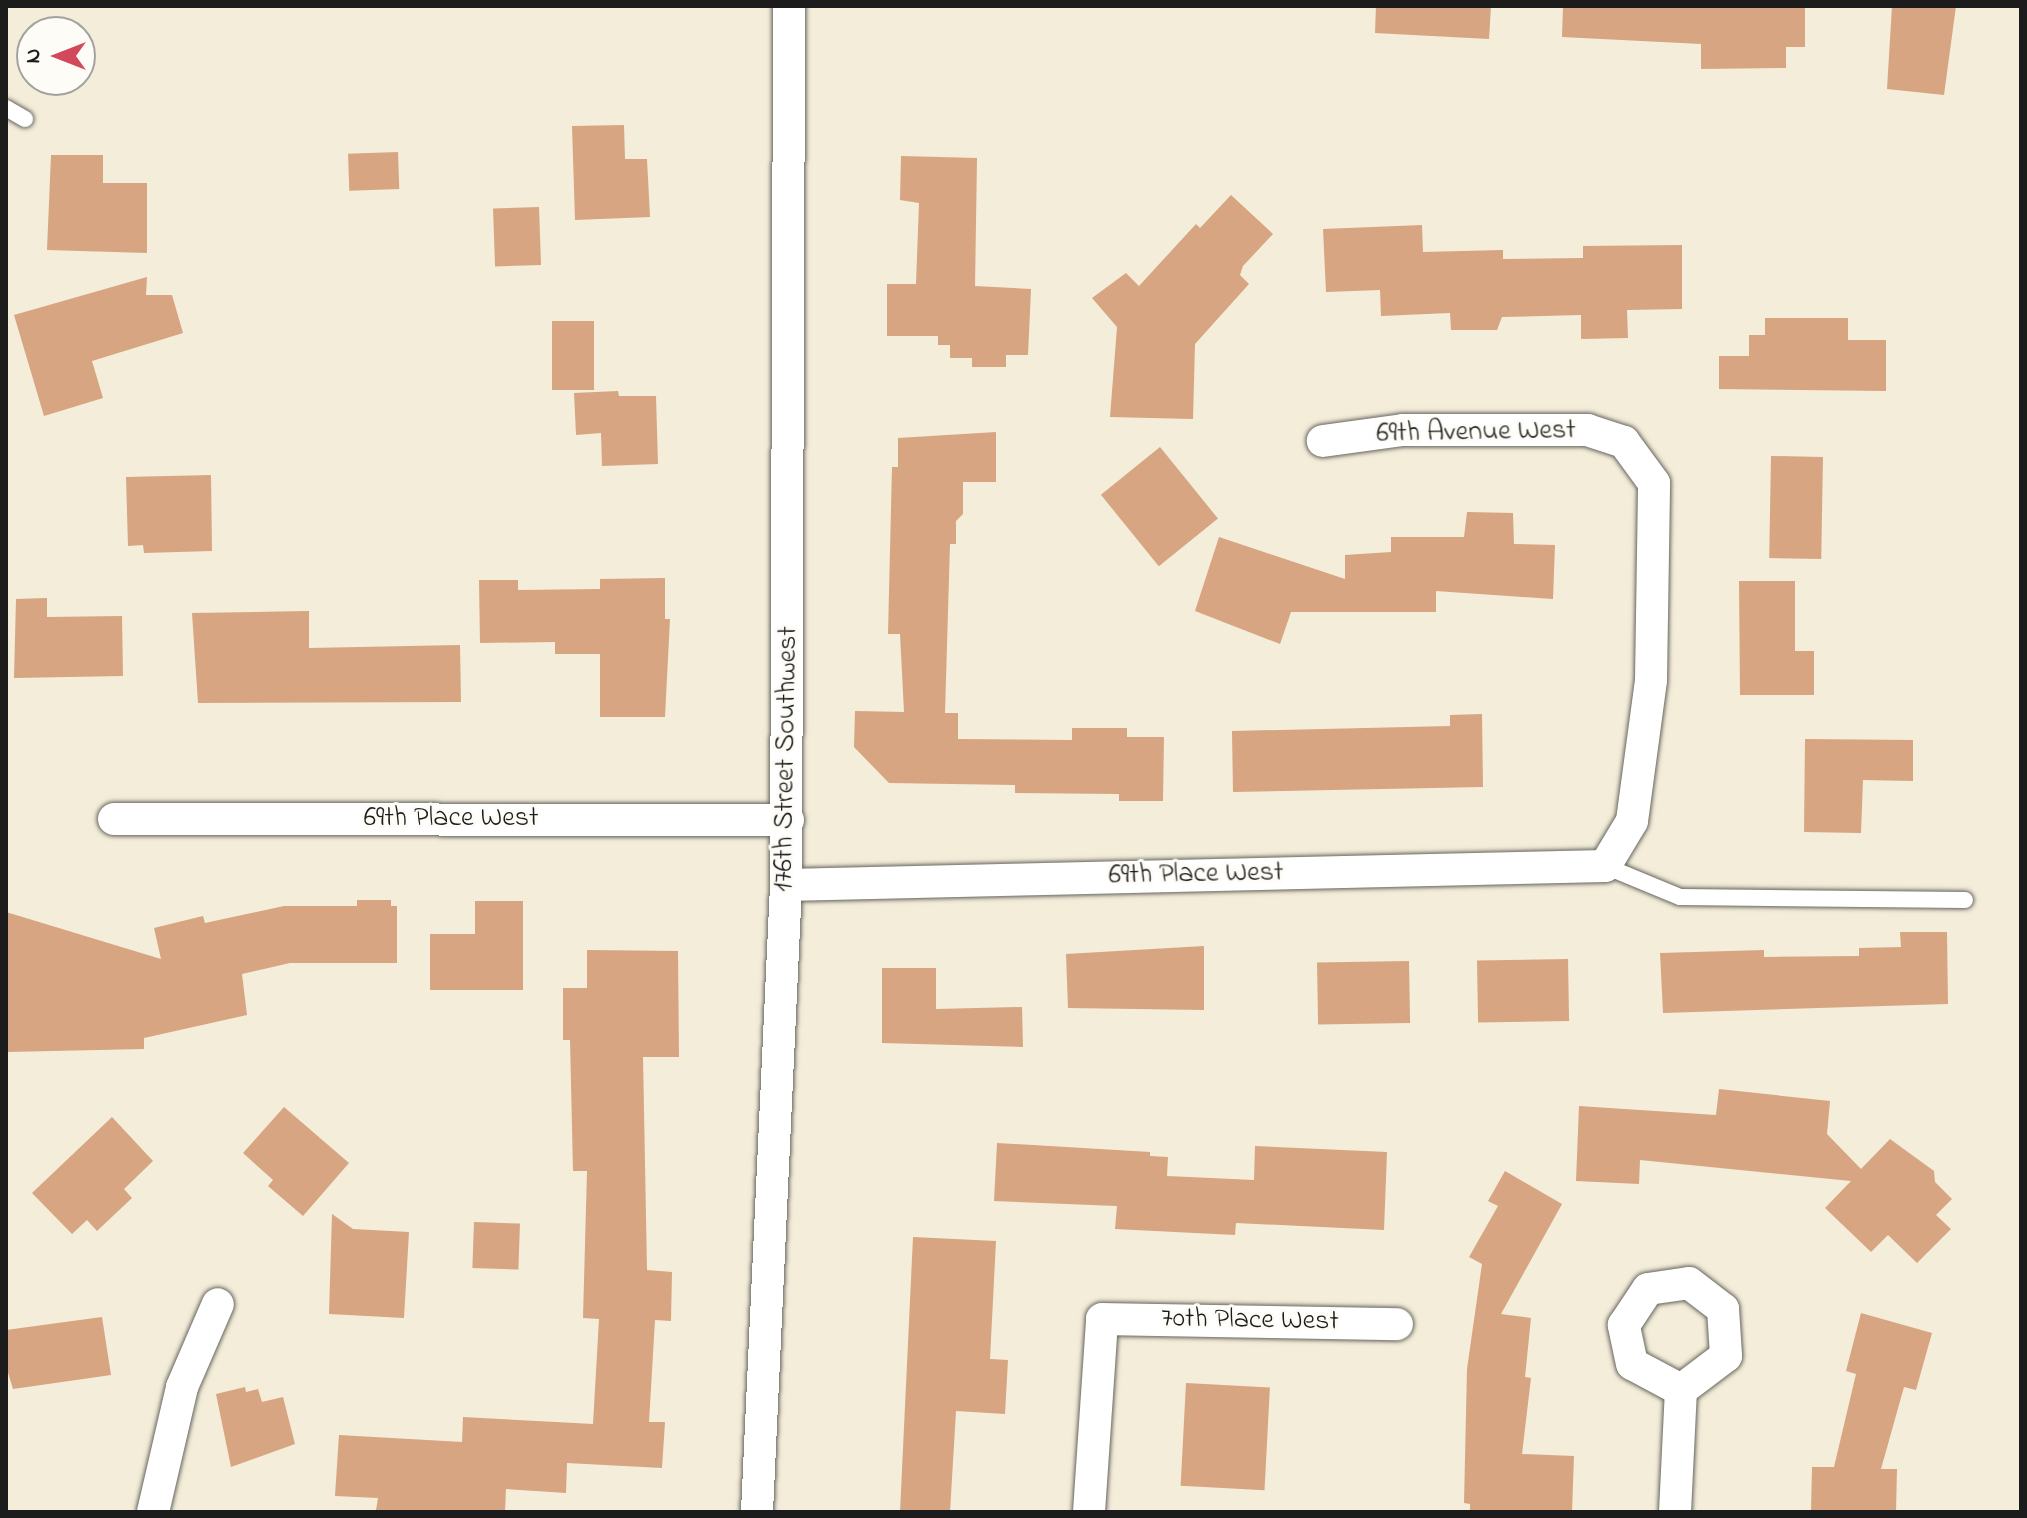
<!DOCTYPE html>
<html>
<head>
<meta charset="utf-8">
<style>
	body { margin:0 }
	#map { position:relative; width:2027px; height:1518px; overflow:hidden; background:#f3edd9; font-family:"Indie Flower",sans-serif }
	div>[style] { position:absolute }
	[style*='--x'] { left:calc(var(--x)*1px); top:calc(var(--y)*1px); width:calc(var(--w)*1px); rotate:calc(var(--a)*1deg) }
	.building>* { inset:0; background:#d7a581; transform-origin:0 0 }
	.roads { filter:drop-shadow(0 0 2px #67655e) drop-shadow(0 0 2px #67655e) }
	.lane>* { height:16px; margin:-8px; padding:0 8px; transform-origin:8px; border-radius:8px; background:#fff }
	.street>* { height:32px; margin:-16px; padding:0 16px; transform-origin:16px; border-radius:16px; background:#fff }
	span { translate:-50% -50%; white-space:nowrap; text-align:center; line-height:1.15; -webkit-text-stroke:6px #fdfcf7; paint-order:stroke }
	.street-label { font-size:28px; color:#1c1c1c }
	.frame { position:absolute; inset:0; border:8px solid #1c1c1c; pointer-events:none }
	.north { position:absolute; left:16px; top:16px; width:80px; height:80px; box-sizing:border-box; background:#fdfcf7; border:2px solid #a3a29f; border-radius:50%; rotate:270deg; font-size:22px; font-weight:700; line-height:32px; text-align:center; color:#1c1c1c }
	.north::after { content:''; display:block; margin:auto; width:28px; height:36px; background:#d1495b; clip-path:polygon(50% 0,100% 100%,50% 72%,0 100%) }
</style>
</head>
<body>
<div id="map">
	<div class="building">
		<i style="clip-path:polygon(1376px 6px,1491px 6px,1489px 39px,1375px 33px)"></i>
		<i style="clip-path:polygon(1563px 6px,1805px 6px,1805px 47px,1786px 47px,1786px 68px,1701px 69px,1701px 44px,1562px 37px)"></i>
		<i style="clip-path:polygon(1892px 6px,1956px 6px,1944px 95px,1887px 89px)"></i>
		<i style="clip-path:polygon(624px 125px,625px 159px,647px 159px,650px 217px,575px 220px,572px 126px)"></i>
		<i style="left:398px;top:152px;width:37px;height:50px;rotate:88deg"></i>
		<i style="clip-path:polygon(51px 155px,103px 155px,103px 183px,147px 183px,147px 253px,47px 250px)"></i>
		<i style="clip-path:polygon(901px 156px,977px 158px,975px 286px,1031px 289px,1028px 355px,1006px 355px,1006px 367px,972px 367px,972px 358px,950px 358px,950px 345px,938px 345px,938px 336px,887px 336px,887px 284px,916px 284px,919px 203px,900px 200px)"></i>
		<i style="clip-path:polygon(1231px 195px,1273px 234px,1243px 266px,1240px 275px,1249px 284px,1195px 344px,1193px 419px,1110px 417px,1117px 327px,1092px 298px,1126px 273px,1139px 286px,1196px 224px,1200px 228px)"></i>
		<i style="left:539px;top:207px;width:58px;height:46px;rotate:88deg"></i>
		<i style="clip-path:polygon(1422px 225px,1423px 252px,1503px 250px,1503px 259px,1583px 258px,1583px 246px,1682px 245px,1682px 309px,1627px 310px,1628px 338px,1581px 339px,1581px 315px,1502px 317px,1497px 330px,1451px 330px,1450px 313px,1381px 316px,1380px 290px,1326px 292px,1323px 229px)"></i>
		<i style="clip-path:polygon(147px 277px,146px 295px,172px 295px,183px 333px,92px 361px,103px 398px,44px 416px,14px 315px)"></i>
		<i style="clip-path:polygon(1765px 318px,1848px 318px,1848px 340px,1886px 340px,1886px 391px,1719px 389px,1719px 356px,1749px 356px,1749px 335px,1765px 335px)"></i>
		<i style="left:552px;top:321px;width:42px;height:69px"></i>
		<i style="clip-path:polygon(618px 391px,619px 396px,656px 396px,658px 464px,602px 466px,601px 433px,576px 435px,574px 393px)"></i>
		<i style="clip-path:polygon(996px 432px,996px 482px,963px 482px,963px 514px,956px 521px,956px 544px,950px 544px,945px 713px,958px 713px,958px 739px,1072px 740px,1072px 728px,1127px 728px,1127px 737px,1164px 737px,1163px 801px,1119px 801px,1119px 794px,1015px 793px,1015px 785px,889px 783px,854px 747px,855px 711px,904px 712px,900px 634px,888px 634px,892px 467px,898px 467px,898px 438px)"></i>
		<i style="left:1160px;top:447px;width:92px;height:76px;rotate:51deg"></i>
		<i style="left:1771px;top:456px;width:52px;height:102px;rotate:1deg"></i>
		<i style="clip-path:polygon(211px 475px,212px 551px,144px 553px,143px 545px,128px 546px,126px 477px)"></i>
		<i style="clip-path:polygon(1467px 512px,1513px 513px,1514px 544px,1555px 545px,1553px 599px,1436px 591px,1436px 612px,1291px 612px,1280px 644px,1195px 611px,1219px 537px,1345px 579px,1345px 555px,1391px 552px,1391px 537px,1464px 537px)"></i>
		<i style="clip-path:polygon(665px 578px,665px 619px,670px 619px,665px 717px,600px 717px,600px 654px,555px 654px,555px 642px,480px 643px,479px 580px,518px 580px,518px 590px,600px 589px,600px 579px)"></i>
		<i style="clip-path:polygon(1739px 581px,1795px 581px,1795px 651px,1814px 651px,1814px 695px,1740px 695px)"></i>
		<i style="clip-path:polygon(47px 598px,47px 617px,122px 616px,123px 676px,14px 678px,16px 599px)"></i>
		<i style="clip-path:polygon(309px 611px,309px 648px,460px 645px,461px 702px,198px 703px,192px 613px)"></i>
		<i style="clip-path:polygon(1482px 714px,1483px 787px,1233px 792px,1232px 731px,1450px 726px,1450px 715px)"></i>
		<i style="clip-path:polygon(1805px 739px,1913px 740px,1913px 781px,1863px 780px,1861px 833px,1804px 832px)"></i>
		<i style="clip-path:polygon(357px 900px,391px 900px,391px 906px,397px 906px,397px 963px,290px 963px,242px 974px,247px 1015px,144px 1038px,144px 1049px,6px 1052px,6px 912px,161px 959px,154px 928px,203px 916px,205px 923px,284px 906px,357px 906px)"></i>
		<i style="clip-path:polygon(475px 901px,523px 901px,523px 990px,430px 990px,430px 934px,475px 934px)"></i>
		<i style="clip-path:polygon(1900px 932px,1947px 932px,1948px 1004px,1663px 1013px,1660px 953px,1764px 950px,1764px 957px,1859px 956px,1859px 948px,1901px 947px)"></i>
		<i style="clip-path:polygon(1204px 946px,1204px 1010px,1068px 1008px,1066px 954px)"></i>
		<i style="clip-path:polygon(587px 950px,678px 951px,679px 1057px,643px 1057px,647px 1270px,672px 1272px,671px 1321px,655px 1320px,649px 1422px,665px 1422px,662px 1468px,567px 1463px,566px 1493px,506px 1489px,505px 1512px,376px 1510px,378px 1498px,335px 1496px,339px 1435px,462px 1442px,463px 1417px,593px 1424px,599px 1319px,583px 1318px,587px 1171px,573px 1171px,570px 1040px,563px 1040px,563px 988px,587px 988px)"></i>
		<i style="left:1568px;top:959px;width:62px;height:91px;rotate:89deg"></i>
		<i style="left:1409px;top:961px;width:62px;height:92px;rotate:89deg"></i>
		<i style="clip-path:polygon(882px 968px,936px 968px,936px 1009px,1022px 1007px,1023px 1047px,882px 1043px)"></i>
		<i style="clip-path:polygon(1719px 1089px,1830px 1101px,1827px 1134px,1861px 1169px,1890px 1139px,1934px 1171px,1935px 1182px,1952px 1199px,1936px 1215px,1951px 1229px,1917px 1263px,1888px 1235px,1871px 1252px,1825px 1208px,1851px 1181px,1640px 1160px,1639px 1184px,1576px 1181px,1579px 1106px,1716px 1115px)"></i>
		<i style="clip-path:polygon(284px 1107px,349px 1163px,303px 1216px,268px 1186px,273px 1180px,243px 1153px)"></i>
		<i style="clip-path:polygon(112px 1117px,153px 1161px,124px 1189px,132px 1198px,97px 1231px,87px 1220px,72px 1234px,32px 1193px)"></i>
		<i style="clip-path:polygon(997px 1143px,1150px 1152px,1150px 1156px,1168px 1157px,1167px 1176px,1254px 1180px,1255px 1146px,1387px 1152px,1384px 1230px,1236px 1223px,1235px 1235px,1115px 1229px,1117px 1206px,994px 1201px)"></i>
		<i style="clip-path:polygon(1505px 1171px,1562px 1204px,1501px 1314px,1531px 1318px,1525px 1377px,1531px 1378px,1522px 1454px,1574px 1456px,1572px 1512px,1470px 1512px,1470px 1504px,1464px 1503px,1467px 1369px,1482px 1264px,1469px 1257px,1498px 1206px,1488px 1201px)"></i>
		<i style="clip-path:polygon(332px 1214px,353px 1229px,409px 1232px,404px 1318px,329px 1314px)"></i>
		<i style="left:474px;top:1222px;width:46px;height:46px;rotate:2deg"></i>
		<i style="clip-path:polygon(913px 1237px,996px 1241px,990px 1359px,1008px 1360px,1005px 1414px,956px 1411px,950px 1512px,900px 1512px)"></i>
		<i style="clip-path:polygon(1861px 1313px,1932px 1333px,1916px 1390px,1904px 1387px,1881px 1469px,1897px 1469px,1896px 1512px,1811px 1512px,1812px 1467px,1834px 1467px,1856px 1374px,1846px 1371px)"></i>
		<i style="clip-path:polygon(102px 1317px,111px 1375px,13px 1389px,6px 1366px,6px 1330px)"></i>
		<i style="left:1186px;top:1383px;width:84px;height:103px;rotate:3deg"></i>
		<i style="clip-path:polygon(245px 1387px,246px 1392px,258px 1389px,262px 1402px,283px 1397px,295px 1444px,231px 1467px,216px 1394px)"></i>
	</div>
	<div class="roads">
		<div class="lane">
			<i style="--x:6;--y:108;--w:22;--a:30"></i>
			<i style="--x:1605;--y:866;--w:81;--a:22.5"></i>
			<i style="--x:1680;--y:897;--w:285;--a:0.6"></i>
		</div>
		<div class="street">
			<i style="--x:114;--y:819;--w:674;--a:0.09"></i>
			<i style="--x:786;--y:885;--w:819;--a:-1.33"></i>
			<i style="--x:1605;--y:866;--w:52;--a:-59"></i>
			<i style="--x:1632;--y:821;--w:142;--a:-82.3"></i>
			<i style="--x:1651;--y:680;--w:197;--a:-89.1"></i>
			<i style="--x:1654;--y:483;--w:51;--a:-126.2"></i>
			<i style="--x:1624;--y:442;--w:38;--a:-162"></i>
			<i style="--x:1588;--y:430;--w:185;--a:180"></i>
			<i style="--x:1403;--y:430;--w:81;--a:172.2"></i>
			<i style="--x:1689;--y:1283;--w:43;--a:37.4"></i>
			<i style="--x:1723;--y:1309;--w:47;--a:86.3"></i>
			<i style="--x:1726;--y:1356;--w:56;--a:142.9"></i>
			<i style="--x:1681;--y:1390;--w:55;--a:-152"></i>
			<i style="--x:1632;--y:1364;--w:40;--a:-102"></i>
			<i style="--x:1624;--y:1325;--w:43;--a:-56.3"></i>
			<i style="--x:1648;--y:1289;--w:41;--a:-8.3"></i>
			<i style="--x:153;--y:1512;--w:128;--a:-76.9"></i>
			<i style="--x:182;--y:1387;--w:90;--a:-66.6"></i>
			<i style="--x:757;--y:1512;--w:628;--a:-87.35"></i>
			<i style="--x:786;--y:885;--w:879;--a:-89.8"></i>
			<i style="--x:1089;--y:1512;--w:193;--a:-86.1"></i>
			<i style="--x:1102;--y:1319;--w:295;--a:1"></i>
			<i style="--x:1675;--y:1512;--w:122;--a:-87.2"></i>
		</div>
	</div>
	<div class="street-label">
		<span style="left:1476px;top:433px;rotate:-1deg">69th Avenue West</span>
		<span style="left:787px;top:759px;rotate:-89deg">176th Street Southwest</span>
		<span style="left:451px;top:819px">69th Place West</span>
		<span style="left:1196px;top:875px;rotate:-1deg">69th Place West</span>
		<span style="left:1250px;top:1321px;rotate:1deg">70th Place West</span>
	</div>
	<div class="frame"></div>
	<div class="north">N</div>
</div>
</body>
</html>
